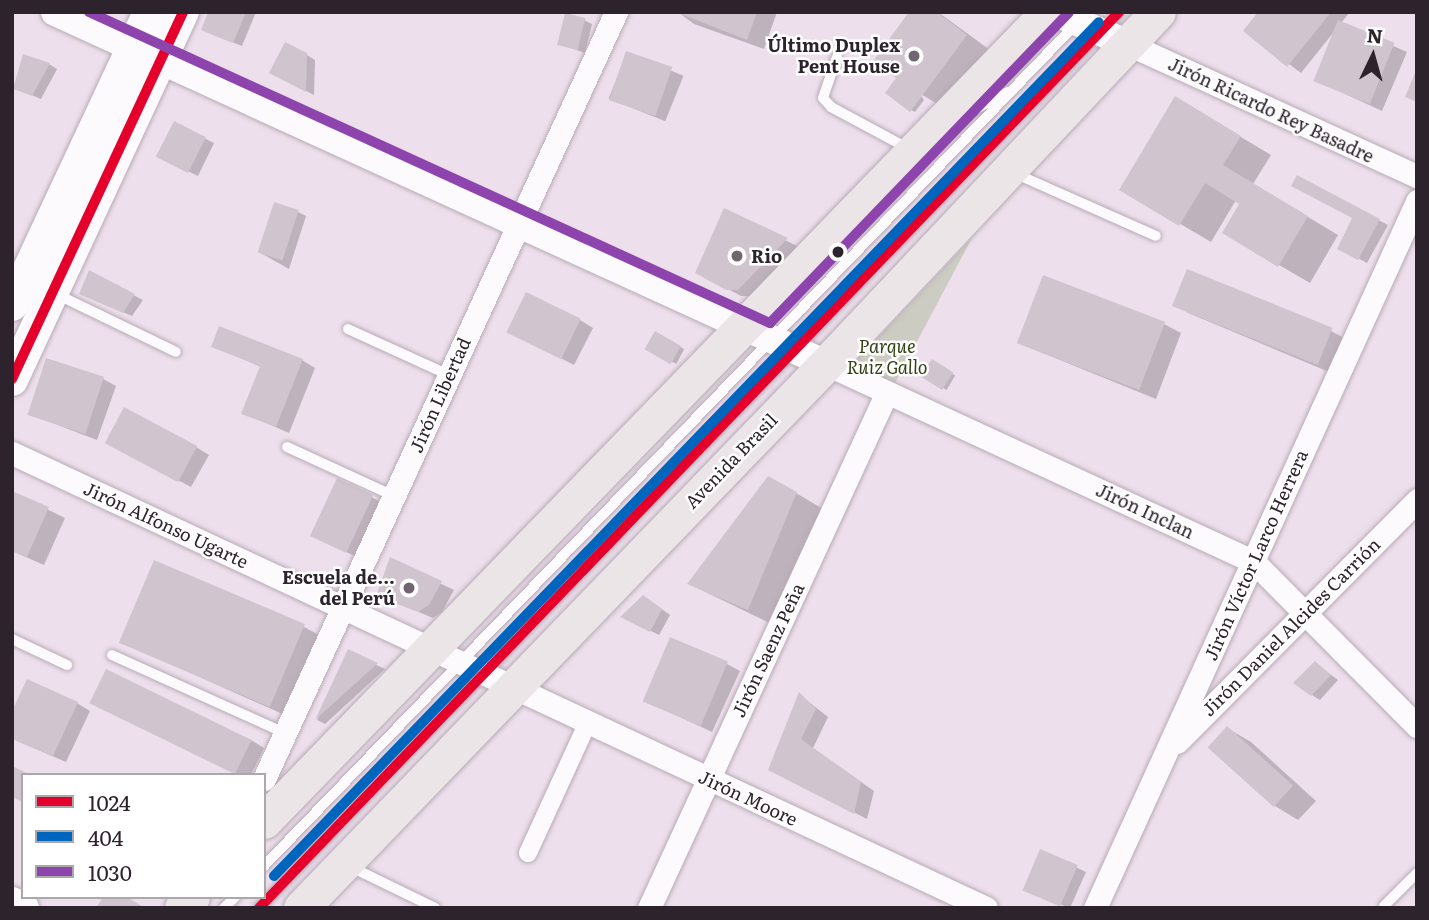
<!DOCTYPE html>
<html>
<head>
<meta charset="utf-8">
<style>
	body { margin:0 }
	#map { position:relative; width:1429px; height:920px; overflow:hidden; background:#eedfed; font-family:Literata,serif }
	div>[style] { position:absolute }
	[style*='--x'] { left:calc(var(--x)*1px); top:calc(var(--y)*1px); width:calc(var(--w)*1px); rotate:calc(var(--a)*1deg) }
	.green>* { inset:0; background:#ccccc3 }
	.shadow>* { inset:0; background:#0003; transform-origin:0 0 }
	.building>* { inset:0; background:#d0c5cf; transform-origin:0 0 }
	.roads { filter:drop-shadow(0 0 2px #b6abb5) drop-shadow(0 0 2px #b6abb5) }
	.service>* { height:10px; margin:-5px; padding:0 5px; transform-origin:5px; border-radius:5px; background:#fcfafc }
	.pedestrian>* { height:18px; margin:-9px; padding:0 9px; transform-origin:9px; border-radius:9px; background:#fcfafc }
	.minor>* { height:23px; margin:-11.5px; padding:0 11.5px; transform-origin:11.5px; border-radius:11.5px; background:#fcfafc }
	.tertiary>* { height:28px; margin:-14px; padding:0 14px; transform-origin:14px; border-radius:14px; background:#fcfafc }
	.secondary>* { height:32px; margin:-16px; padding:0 16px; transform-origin:16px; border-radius:16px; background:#fcfafc }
	.primary>* { height:35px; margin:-17.5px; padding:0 17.5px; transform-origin:17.5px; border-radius:17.5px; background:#ece5e8 }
	.bus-1>* { height:10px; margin:-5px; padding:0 5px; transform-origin:5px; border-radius:5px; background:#e4002b }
	.bus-2>* { height:10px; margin:-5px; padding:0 5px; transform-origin:5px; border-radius:5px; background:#0065bd }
	.bus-3>* { height:10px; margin:-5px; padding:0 5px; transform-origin:5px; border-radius:5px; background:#8e44ad }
	.dots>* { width:19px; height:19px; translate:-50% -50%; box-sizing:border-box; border:4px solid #fff; border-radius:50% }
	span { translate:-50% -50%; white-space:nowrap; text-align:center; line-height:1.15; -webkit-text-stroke:5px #fff; paint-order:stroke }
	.poi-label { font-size:18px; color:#2d232d; font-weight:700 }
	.right { translate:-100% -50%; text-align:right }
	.left { translate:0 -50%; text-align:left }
	.street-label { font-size:18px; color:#2d232d }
	.park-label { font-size:18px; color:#314215; font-style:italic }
	.frame { position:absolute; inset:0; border:14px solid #2d232d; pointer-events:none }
	.legend { position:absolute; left:21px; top:773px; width:245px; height:126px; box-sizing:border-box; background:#fff; border:2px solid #aba7ab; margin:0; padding:9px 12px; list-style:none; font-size:21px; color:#2d232d }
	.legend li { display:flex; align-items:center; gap:14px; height:35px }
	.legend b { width:35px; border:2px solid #aba7ab }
	.north { position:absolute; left:1338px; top:21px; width:70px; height:70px; -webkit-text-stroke:5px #fff; paint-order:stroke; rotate:5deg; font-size:19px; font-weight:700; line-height:28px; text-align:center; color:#2d232d }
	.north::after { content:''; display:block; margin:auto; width:24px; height:32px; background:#2d232d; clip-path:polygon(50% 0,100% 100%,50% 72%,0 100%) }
</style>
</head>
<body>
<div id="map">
	<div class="green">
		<i style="clip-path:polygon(972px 238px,895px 383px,854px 363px)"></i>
	</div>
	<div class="shadow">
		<i style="clip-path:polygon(210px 12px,256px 12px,242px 46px,211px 34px)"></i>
		<i style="clip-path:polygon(678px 12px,777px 12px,764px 49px,694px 24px)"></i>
		<i style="clip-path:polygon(911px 12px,938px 12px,990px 50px,946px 109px,919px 93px,924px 100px,915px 112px,911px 110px,898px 78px)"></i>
		<i style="clip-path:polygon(1260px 12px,1350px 12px,1341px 23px,1407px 52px,1382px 111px,1315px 80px,1333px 33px,1301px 73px,1245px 31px)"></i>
		<i style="clip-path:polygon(584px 20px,592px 24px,585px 53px,559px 44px)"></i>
		<i style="left:627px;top:53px;width:61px;height:49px;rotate:22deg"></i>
		<i style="clip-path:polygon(307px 55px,315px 60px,314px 95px,279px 77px)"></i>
		<i style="clip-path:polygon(49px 64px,57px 69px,41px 99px,15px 88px)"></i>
		<i style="clip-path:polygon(1206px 116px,1271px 155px,1253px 184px,1338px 235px,1310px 283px,1224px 233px,1242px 203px,1236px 200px,1211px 242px,1121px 189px)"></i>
		<i style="clip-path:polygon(175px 124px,214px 143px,198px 176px,167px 161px)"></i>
		<i style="clip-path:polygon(1298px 178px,1388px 225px,1367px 263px,1339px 248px,1355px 218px)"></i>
		<i style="clip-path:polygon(725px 210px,799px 247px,751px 296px,741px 296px,698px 273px)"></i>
		<i style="clip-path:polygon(298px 212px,306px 216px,289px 269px,259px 252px)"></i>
		<i style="clip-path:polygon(90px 273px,143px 300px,132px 316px,90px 298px)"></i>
		<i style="clip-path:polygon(1186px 312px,1331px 331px,1344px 338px,1329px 372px)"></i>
		<i style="clip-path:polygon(580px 320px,593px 328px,574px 365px,521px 338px)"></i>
		<i style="clip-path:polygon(1164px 324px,1181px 333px,1156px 399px,1018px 343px)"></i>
		<i style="left:656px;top:334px;width:32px;height:17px;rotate:28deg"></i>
		<i style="clip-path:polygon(213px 346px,302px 360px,315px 368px,289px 433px,243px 413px,261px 367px)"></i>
		<i style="left:933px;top:362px;width:26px;height:17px;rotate:31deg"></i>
		<i style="clip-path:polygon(103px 379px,116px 386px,97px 440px,29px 414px)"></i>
		<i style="clip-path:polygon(196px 447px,209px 455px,191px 487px,120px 450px)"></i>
		<i style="clip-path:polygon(338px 480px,385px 504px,359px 558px,325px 542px)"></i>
		<i style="clip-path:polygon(12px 492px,65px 518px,44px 565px,12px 551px)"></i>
		<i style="clip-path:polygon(796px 493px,835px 516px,786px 631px,689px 584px)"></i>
		<i style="clip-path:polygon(391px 560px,454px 590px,442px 612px,433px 618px,378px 595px)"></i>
		<i style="clip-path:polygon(652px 602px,670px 615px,659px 635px,631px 621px)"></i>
		<i style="clip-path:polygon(304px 627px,321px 636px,287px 716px,121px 642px)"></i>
		<i style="clip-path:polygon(349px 652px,385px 669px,325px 724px,317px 720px)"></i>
		<i style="clip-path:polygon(1315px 663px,1338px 680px,1320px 700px,1312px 695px)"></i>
		<i style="clip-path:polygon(727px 664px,740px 671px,712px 732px,643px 700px)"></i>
		<i style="clip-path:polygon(800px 695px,828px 717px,813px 748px,874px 791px,867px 819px,784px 777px)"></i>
		<i style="clip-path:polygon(77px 703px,90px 711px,66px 762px,17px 741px)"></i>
		<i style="clip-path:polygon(104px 709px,251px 740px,264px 748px,251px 775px,240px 775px)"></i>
		<i style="clip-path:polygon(1227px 728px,1251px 742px,1316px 801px,1298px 820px,1275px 806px)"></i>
		<i style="clip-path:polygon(1041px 851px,1086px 872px,1070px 908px,1033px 894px)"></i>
	</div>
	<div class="building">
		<i style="clip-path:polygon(208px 12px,246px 12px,233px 43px,201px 30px)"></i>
		<i style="clip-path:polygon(676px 12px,757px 12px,747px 40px)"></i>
		<i style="clip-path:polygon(909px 12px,937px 12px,967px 35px,910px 112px,885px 93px,896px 78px,873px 61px)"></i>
		<i style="clip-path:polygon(1258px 12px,1331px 12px,1287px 67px,1243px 31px)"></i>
		<i style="left:565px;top:13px;width:21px;height:33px;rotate:14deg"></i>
		<i style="left:1338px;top:20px;width:61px;height:66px;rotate:22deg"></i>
		<i style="clip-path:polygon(285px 42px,307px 53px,306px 92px,269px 73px)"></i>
		<i style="left:626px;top:51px;width:49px;height:52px;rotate:19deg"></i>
		<i style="clip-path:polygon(23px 54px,50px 63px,32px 96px,13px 89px)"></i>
		<i style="clip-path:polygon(1417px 68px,1417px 102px,1405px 97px)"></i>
		<i style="clip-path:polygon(1175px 96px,1241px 136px,1223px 165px,1308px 216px,1278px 267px,1222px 233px,1239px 204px,1205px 183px,1179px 226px,1119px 190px)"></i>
		<i style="left:174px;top:121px;width:36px;height:40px;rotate:27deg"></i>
		<i style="clip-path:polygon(1297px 175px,1380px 219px,1358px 260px,1337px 249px,1352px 218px,1291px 186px)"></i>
		<i style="left:274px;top:202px;width:26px;height:53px;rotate:18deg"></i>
		<i style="clip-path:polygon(724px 208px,788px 238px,738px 290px,726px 290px,695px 273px)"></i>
		<i style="left:1187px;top:269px;width:157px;height:40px;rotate:22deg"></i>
		<i style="clip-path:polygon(89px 270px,135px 294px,123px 313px,79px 294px)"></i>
		<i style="left:1043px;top:275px;width:131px;height:73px;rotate:21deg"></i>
		<i style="left:526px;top:292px;width:61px;height:45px;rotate:26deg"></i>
		<i style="clip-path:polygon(219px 326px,303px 359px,276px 427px,241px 414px,260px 366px,211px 347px)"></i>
		<i style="left:655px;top:331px;width:30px;height:21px;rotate:30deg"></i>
		<i style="left:46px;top:358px;width:61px;height:60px;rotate:18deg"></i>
		<i style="left:932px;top:359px;width:25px;height:21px;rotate:32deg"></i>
		<i style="left:124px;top:407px;width:83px;height:41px;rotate:28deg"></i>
		<i style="clip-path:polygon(768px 476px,797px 492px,748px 610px,687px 584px)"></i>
		<i style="left:337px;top:478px;width:40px;height:64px;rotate:25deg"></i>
		<i style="clip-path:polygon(12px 491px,49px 507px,27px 557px,12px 551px)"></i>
		<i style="clip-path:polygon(390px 557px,442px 581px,429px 605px,418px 612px,376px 596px)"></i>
		<i style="left:154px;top:560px;width:164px;height:90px;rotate:23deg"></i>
		<i style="clip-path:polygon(643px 595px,662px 609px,650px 632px,620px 617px)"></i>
		<i style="left:670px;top:637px;width:63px;height:70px;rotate:23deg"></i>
		<i style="clip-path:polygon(348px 649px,378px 663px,315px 720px)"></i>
		<i style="clip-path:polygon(1315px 661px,1331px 675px,1311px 696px,1293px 683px)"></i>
		<i style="left:106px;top:669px;width:162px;height:38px;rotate:26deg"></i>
		<i style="clip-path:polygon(27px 679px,78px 702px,53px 756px,12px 739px,12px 711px)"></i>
		<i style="clip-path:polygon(799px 692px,816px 709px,801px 739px,861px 782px,854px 814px,768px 770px)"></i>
		<i style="left:1227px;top:726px;width:89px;height:29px;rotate:42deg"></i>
		<i style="clip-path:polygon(12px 766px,31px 775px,23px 775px,23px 802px,12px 797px)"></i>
		<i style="left:1040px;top:849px;width:41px;height:45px;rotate:23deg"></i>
		<i style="clip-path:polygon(103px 897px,127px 897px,145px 908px,96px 908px)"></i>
	</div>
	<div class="roads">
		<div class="service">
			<i style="--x:837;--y:57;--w:43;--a:108.9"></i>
			<i style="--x:823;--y:98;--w:12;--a:48"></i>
			<i style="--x:831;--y:107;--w:89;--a:28.3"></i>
			<i style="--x:970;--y:112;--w:43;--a:-27.8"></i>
			<i style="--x:1014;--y:173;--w:155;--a:23.9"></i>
			<i style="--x:56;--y:294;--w:133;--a:25.8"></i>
			<i style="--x:348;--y:329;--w:111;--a:24.5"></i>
			<i style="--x:287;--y:447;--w:118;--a:24.6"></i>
			<i style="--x:12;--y:639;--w:61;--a:25.3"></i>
			<i style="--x:112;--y:655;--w:190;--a:24.3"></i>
			<i style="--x:264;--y:866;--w:1170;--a:-46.04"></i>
			<i style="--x:349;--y:866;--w:96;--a:26"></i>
			<i style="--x:1384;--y:906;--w:47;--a:-45"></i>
			<i style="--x:224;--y:908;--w:16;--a:-45"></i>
			<i style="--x:259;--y:908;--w:1242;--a:-46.17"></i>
		</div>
		<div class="pedestrian">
			<i style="--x:528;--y:853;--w:142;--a:-65.4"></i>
		</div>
		<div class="minor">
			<i style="--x:1126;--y:43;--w:320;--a:24.6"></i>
			<i style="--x:826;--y:364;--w:470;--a:24.8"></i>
			<i style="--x:1253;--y:561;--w:233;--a:45.2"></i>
			<i style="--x:12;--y:453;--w:1075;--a:25.04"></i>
			<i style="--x:1177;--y:742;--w:341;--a:-45.2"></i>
			<i style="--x:264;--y:779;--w:844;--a:-65.35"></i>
			<i style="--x:649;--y:908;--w:568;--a:-65.24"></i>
			<i style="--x:1095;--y:908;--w:777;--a:-65.51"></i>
		</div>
		<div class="tertiary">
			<i style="--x:55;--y:12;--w:848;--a:24.54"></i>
			<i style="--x:1054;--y:12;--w:78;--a:23.3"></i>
		</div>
		<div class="secondary">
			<i style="--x:12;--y:305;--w:323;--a:-64.9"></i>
			<i style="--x:12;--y:380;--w:406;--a:-65.1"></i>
			<i style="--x:12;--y:903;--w:12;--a:24"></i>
		</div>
		<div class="primary">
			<i style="--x:264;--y:821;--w:1127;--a:-45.9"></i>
			<i style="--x:182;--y:908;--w:15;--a:-48"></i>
			<i style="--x:301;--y:908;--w:756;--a:-46.02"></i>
			<i style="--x:826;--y:364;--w:484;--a:-46.7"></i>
		</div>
	</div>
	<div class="bus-1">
		<i style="--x:12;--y:379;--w:405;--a:-65"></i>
		<i style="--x:259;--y:908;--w:1242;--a:-46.17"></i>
	</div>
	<div class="bus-2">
		<i style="--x:274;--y:876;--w:1187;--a:-45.99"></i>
	</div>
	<div class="bus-3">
		<i style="--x:89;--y:12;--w:749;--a:24.55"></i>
		<i style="--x:770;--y:323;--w:431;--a:-46.1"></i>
	</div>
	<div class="dots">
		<i style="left:914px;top:56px;background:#716570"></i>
		<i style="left:838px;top:252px;background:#2d232d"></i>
		<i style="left:737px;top:256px;background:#716570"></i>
		<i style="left:409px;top:588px;background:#716570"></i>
	</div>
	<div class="poi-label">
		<span class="right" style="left:900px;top:56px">Último Duplex<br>Pent House</span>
		<span class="left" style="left:751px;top:256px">Rio</span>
		<span class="right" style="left:395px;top:588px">Escuela de...<br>del Perú</span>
	</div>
	<div class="street-label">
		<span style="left:1271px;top:110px;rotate:25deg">Jirón Ricardo Rey Basadre</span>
		<span style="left:440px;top:395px;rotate:-66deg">Jirón Libertad</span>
		<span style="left:731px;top:461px;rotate:-46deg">Avenida Brasil</span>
		<span style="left:1145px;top:511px;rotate:25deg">Jirón Inclan</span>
		<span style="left:166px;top:525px;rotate:25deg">Jirón Alfonso Ugarte</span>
		<span style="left:1256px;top:555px;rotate:-66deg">Jirón Víctor Larco Herrera</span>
		<span style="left:1291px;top:627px;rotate:-45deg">Jirón Daniel Alcides Carrión</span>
		<span style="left:768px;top:650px;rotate:-65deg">Jirón Saenz Peña</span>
		<span style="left:748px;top:798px;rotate:25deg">Jirón Moore</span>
	</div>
	<div class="park-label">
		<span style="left:887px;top:357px">Parque<br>Ruiz Gallo</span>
	</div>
	<div class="frame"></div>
	<ul class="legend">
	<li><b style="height:9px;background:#e4002b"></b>1024</li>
	<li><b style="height:9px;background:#0065bd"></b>404</li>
	<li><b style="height:9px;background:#8e44ad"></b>1030</li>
	</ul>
	<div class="north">N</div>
</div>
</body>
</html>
